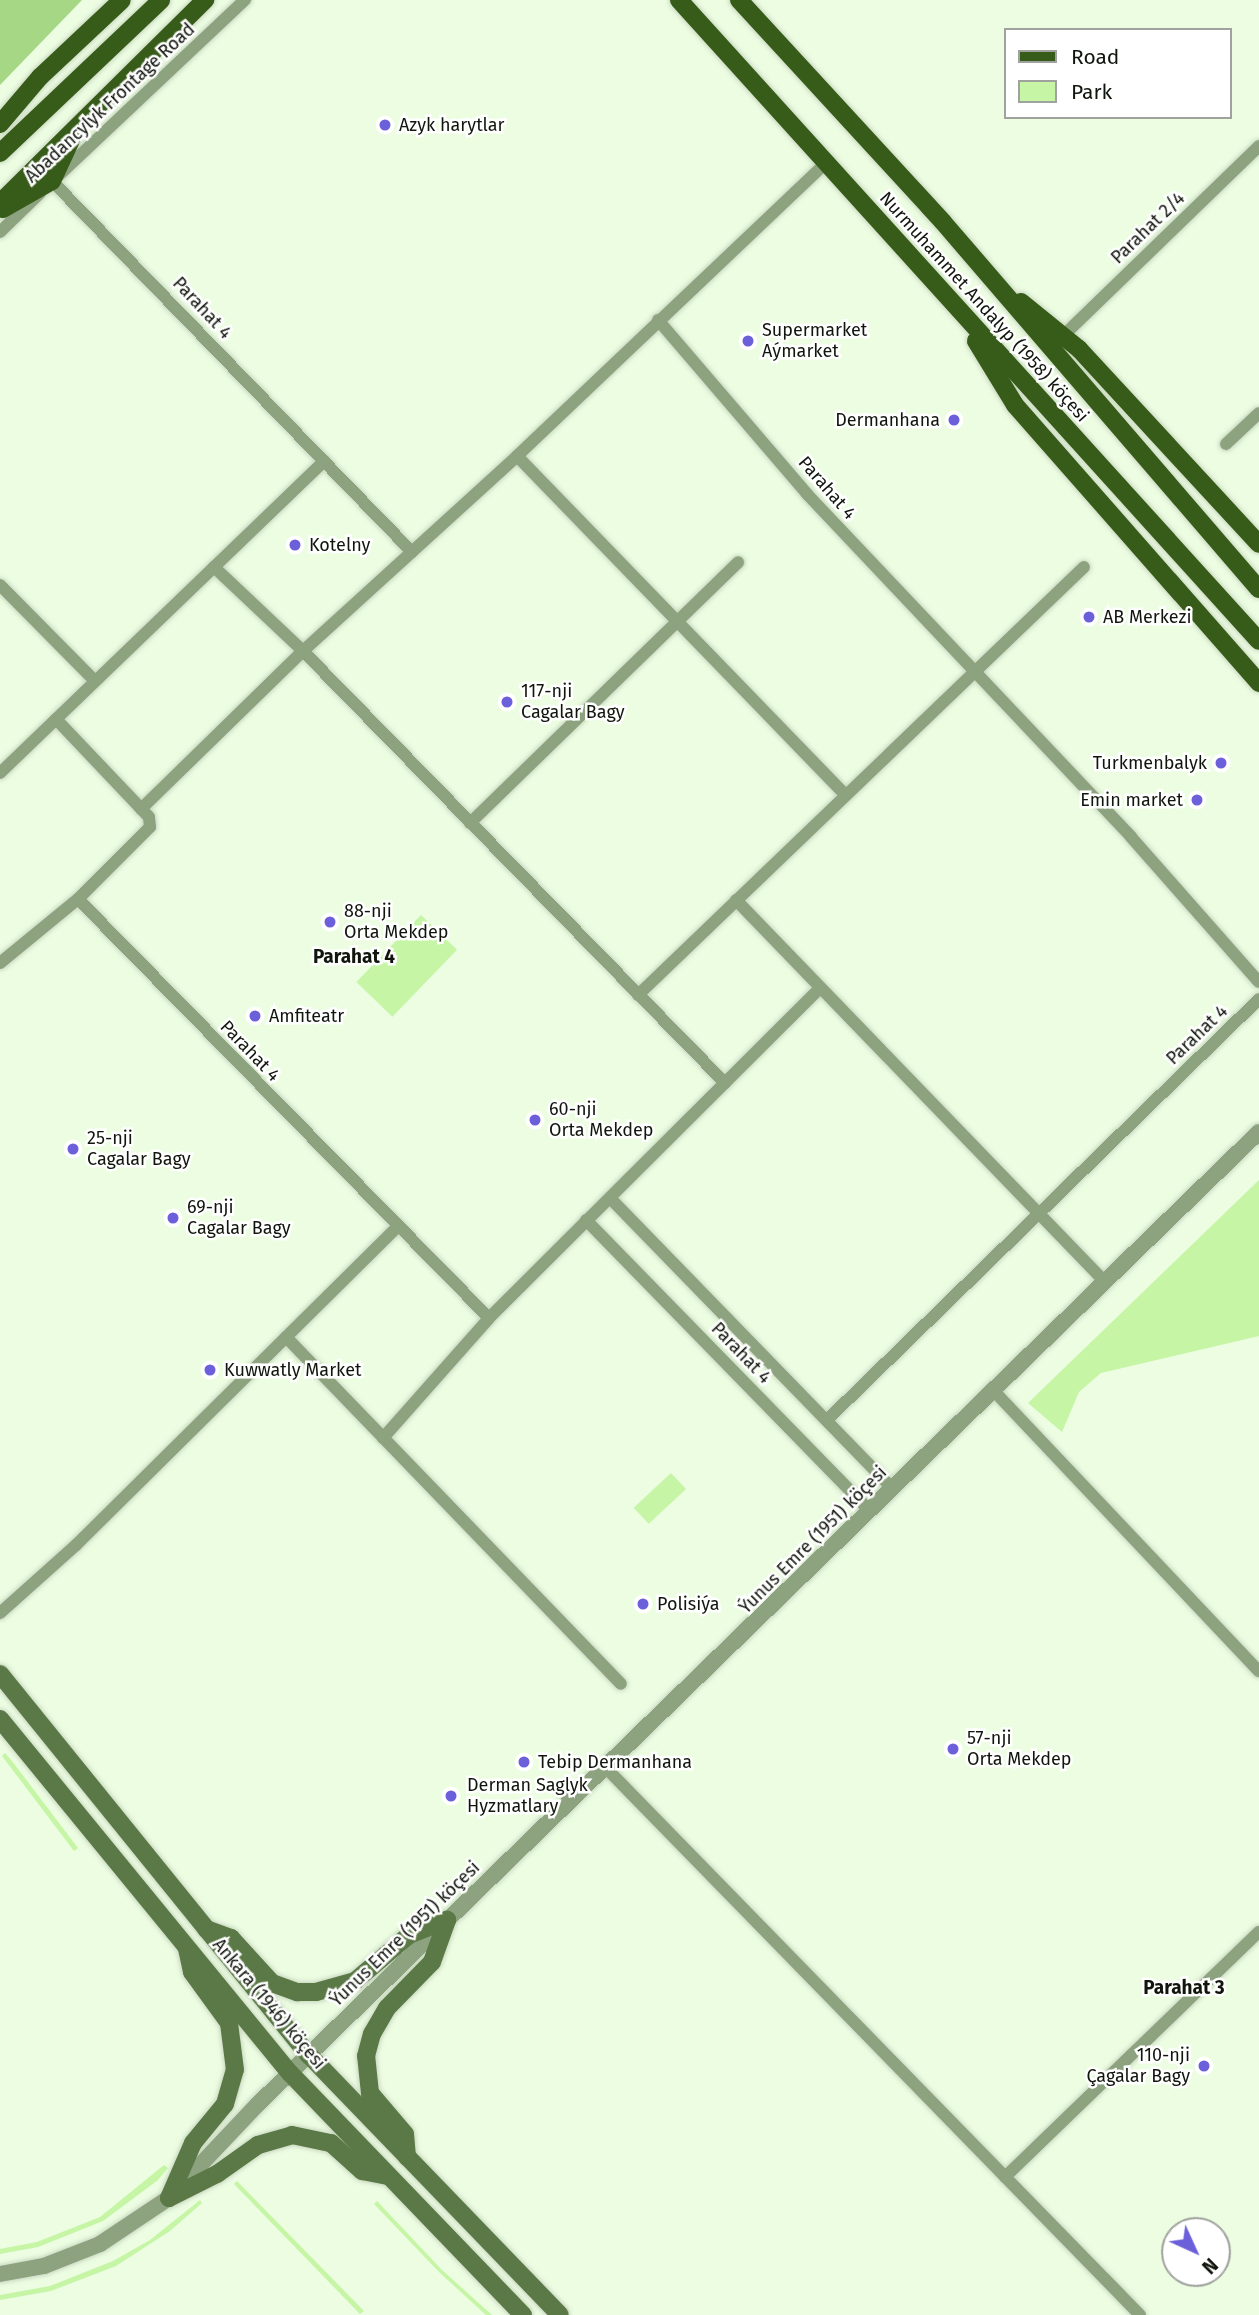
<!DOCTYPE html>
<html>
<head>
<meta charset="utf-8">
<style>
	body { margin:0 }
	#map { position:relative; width:1259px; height:2315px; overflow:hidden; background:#ecfde2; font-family:"Fira Sans",sans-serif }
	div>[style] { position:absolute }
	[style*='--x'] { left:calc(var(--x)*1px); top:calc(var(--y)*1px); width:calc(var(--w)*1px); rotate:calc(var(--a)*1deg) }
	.green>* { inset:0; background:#c5f5a5; transform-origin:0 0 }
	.forest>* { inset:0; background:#a5d784 }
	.roads { filter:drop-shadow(0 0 2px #c9d8c0) drop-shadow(0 0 2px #c9d8c0) }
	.minor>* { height:12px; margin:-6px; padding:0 6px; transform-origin:6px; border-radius:6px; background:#8da27f }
	.tertiary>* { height:16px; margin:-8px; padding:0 8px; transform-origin:8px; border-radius:8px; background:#8da27f }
	.secondary>* { height:18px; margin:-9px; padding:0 9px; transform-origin:9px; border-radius:9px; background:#5a7946 }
	.primary>* { height:18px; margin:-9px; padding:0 9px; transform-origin:9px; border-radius:9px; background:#375b18 }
	.dots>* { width:19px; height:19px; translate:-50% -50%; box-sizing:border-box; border:4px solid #fff; border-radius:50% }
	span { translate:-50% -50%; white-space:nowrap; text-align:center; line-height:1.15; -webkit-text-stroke:5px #fff; paint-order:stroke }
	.street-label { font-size:18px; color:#11160d }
	.poi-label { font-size:18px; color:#11160d }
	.left { translate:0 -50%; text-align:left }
	.right { translate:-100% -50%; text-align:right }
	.neighbourhood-label { font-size:19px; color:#11160d; font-weight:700 }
	.legend { position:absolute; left:1004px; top:28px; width:228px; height:91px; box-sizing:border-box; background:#fff; border:2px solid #a0a29e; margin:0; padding:9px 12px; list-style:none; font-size:21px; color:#11160d }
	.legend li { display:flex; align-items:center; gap:14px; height:35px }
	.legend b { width:35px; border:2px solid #a0a29e }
	.north { position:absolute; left:1161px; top:2217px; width:70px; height:70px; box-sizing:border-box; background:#fff; border:2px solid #a0a29e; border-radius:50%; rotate:135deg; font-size:19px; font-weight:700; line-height:28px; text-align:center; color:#11160d }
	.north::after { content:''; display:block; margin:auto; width:24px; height:32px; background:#6c60da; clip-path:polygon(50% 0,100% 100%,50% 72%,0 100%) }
</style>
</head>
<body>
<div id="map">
	<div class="green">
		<i style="left:421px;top:915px;width:50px;height:93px;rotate:44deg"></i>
		<i style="clip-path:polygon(1259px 1180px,1259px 1336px,1101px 1373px,1079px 1392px,1062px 1432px,1028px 1403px)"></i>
		<i style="left:671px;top:1473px;width:22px;height:51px;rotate:47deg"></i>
		<i style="clip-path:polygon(5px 1753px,12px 1761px,78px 1848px,74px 1851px,2px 1756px)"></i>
		<i style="clip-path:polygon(164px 2165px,168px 2168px,158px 2180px,103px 2221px,38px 2247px,0 2254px,0 2249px,37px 2242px,100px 2217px)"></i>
		<i style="clip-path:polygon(237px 2181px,364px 2311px,360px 2314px,234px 2184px)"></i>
		<i style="clip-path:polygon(200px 2200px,202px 2203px,170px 2231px,116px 2266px,51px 2291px,0 2300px,0 2295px,50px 2286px,113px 2261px,150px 2240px)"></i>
		<i style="clip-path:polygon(377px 2201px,442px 2270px,492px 2315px,486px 2315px,439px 2272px,374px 2204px)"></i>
	</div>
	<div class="forest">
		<i style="clip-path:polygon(0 0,82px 0,0 85px)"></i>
	</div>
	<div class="roads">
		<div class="minor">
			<i style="--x:58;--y:176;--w:257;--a:-43.3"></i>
			<i style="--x:52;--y:181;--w:517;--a:45.86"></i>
			<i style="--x:0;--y:232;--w:56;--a:-44.3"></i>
			<i style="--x:658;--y:320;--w:229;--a:49.4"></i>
			<i style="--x:807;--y:494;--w:472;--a:46.6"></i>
			<i style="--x:1131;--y:837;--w:193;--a:48.6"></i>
			<i style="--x:1063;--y:336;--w:273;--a:-44.1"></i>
			<i style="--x:1226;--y:444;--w:45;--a:-43.2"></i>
			<i style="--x:517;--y:456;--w:472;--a:45.9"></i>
			<i style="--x:214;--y:567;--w:122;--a:43.3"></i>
			<i style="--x:303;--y:651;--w:604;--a:45.67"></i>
			<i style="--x:0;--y:585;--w:135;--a:45.3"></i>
			<i style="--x:0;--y:773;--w:450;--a:-43.9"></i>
			<i style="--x:141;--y:809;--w:226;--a:-44.3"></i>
			<i style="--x:303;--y:651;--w:290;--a:-42.3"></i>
			<i style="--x:517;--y:456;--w:424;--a:-43.5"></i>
			<i style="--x:470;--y:823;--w:374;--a:-44.2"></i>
			<i style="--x:78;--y:899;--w:587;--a:45.55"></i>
			<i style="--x:736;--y:900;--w:530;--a:45.99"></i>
			<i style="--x:0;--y:963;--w:101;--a:-39.4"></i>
			<i style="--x:78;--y:899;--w:102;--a:-45"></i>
			<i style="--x:150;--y:827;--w:10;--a:-96"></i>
			<i style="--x:149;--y:817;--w:135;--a:-133.5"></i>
			<i style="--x:638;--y:995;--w:618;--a:-43.82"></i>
			<i style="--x:610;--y:1198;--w:405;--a:45.8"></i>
			<i style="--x:586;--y:1220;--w:407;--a:45.7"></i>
			<i style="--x:286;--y:1337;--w:482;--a:46"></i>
			<i style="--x:993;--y:1390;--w:387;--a:46.6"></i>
			<i style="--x:827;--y:1420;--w:603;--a:-44.26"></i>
			<i style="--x:383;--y:1438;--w:160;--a:-48.5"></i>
			<i style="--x:489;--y:1318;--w:467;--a:-44.9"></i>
			<i style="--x:0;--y:1613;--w:102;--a:-41.8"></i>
			<i style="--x:76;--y:1545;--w:452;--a:-44.7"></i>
			<i style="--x:607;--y:1769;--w:763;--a:45.69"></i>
			<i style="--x:1005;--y:2177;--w:353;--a:-44"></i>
		</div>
		<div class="tertiary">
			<i style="--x:0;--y:2274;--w:45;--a:-10.3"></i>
			<i style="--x:44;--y:2266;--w:60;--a:-21.4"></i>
			<i style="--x:100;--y:2244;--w:83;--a:-33.7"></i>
			<i style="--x:169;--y:2198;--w:129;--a:-46.6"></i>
			<i style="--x:258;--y:2104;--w:1395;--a:-44.16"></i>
		</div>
		<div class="secondary">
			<i style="--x:0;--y:1674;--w:491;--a:51"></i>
			<i style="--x:309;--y:2055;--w:361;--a:46"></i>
			<i style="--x:0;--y:1719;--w:458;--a:50.7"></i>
			<i style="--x:290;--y:2073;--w:336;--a:46.1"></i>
			<i style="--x:206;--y:1929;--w:27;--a:20"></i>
			<i style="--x:231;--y:1938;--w:61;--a:47.7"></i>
			<i style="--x:272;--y:1983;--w:27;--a:20"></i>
			<i style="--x:297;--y:1992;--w:19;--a:0"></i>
			<i style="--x:316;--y:1992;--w:41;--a:-15.8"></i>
			<i style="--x:355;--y:1981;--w:71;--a:-40.4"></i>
			<i style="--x:409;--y:1935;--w:41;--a:-21.5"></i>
			<i style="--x:407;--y:2157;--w:23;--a:-95"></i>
			<i style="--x:405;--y:2134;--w:54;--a:-130.5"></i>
			<i style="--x:370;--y:2093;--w:37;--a:-96"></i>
			<i style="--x:366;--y:2056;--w:23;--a:-75"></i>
			<i style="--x:372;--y:2034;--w:30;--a:-60"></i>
			<i style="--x:387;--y:2008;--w:64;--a:-45.6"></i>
			<i style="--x:432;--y:1962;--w:45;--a:-70.3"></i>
			<i style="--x:169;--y:2198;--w:60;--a:-66.4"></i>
			<i style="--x:193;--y:2143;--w:50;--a:-50.6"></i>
			<i style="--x:225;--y:2104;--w:35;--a:-74"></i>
			<i style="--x:235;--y:2070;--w:47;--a:-97.3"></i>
			<i style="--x:229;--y:2023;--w:63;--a:-126"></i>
			<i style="--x:192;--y:1972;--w:24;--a:-102"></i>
			<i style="--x:169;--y:2198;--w:54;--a:-26.6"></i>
			<i style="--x:217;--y:2174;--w:50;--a:-35.3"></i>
			<i style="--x:258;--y:2145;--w:35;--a:-16"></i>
			<i style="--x:292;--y:2135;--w:40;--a:12"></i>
			<i style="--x:331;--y:2143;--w:42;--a:42.1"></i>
			<i style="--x:362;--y:2171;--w:26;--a:11"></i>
		</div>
		<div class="primary">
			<i style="--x:679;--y:0;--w:864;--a:47.86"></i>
			<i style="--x:739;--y:0;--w:301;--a:47.4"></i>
			<i style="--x:943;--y:222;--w:484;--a:49.3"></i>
			<i style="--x:0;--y:124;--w:62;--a:-49.6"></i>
			<i style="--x:40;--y:77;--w:112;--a:-43.2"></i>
			<i style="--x:0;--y:153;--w:222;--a:-43.5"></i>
			<i style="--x:0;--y:203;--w:289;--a:-44.7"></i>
			<i style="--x:3;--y:209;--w:56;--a:-29.7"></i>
			<i style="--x:52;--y:181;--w:45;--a:-65.1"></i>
			<i style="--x:1021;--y:302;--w:75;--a:39"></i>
			<i style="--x:1079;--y:349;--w:265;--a:47.3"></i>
			<i style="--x:976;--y:341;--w:75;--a:58.6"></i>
			<i style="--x:1015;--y:405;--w:370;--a:48.7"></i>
		</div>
	</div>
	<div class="dots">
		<i style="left:385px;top:125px;background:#6c60da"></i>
		<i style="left:748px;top:341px;background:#6c60da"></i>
		<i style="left:954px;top:420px;background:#6c60da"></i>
		<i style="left:295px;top:545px;background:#6c60da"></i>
		<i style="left:1089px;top:617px;background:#6c60da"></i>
		<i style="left:507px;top:702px;background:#6c60da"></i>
		<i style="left:1221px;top:763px;background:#6c60da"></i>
		<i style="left:1197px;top:800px;background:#6c60da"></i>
		<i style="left:330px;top:922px;background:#6c60da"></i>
		<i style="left:255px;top:1016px;background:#6c60da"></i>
		<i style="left:535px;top:1120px;background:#6c60da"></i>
		<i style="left:73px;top:1149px;background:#6c60da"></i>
		<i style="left:173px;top:1218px;background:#6c60da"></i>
		<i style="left:210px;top:1370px;background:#6c60da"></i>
		<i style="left:643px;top:1604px;background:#6c60da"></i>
		<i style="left:953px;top:1749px;background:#6c60da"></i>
		<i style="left:524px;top:1762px;background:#6c60da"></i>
		<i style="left:451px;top:1796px;background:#6c60da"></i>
		<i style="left:1204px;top:2066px;background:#6c60da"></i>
	</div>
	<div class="street-label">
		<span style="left:110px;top:103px;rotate:-43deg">Abadancylyk Frontage Road</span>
		<span style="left:1148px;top:228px;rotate:-44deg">Parahat 2/4</span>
		<span style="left:984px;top:307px;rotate:48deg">Nurmuhammet Andalyp (1958) köçesi</span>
		<span style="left:202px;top:308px;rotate:47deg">Parahat 4</span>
		<span style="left:827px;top:488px;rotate:49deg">Parahat 4</span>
		<span style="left:1197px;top:1035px;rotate:-44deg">Parahat 4</span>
		<span style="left:250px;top:1051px;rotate:46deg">Parahat 4</span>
		<span style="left:741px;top:1353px;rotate:46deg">Parahat 4</span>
		<span style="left:813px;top:1540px;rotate:-45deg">Ýunus Emre (1951) köçesi</span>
		<span style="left:405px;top:1934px;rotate:-44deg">Ýunus Emre (1951) köçesi</span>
		<span style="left:269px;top:2004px;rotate:50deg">Ankara (1946) köçesi</span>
	</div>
	<div class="poi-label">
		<span class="left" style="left:399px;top:125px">Azyk harytlar</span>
		<span class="left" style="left:762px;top:341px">Supermarket<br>Aýmarket</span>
		<span class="right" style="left:940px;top:420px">Dermanhana</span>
		<span class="left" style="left:309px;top:545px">Kotelny</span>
		<span class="left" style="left:1103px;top:617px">AB Merkezi</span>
		<span class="left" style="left:521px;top:702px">117-nji<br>Cagalar Bagy</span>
		<span class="right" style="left:1207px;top:763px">Turkmenbalyk</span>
		<span class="right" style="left:1183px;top:800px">Emin market</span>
		<span class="left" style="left:344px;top:922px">88-nji<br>Orta Mekdep</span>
		<span class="left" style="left:269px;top:1016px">Amfiteatr</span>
		<span class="left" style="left:549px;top:1120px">60-nji<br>Orta Mekdep</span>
		<span class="left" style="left:87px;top:1149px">25-nji<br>Cagalar Bagy</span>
		<span class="left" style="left:187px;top:1218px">69-nji<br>Cagalar Bagy</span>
		<span class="left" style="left:224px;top:1370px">Kuwwatly Market</span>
		<span class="left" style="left:657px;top:1604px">Polisiýa</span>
		<span class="left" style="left:967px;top:1749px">57-nji<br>Orta Mekdep</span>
		<span class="left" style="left:538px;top:1762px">Tebip Dermanhana</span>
		<span class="left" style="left:467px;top:1796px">Derman Saglyk<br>Hyzmatlary</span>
		<span class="right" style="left:1190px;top:2066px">110-nji<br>Çagalar Bagy</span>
	</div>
	<div class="neighbourhood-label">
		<span style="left:354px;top:957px">Parahat 4</span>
		<span style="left:1184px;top:1988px">Parahat 3</span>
	</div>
	<ul class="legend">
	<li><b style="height:9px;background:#375b18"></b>Road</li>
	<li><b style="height:19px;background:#c5f5a5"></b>Park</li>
	</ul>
	<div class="north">N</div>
</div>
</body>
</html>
